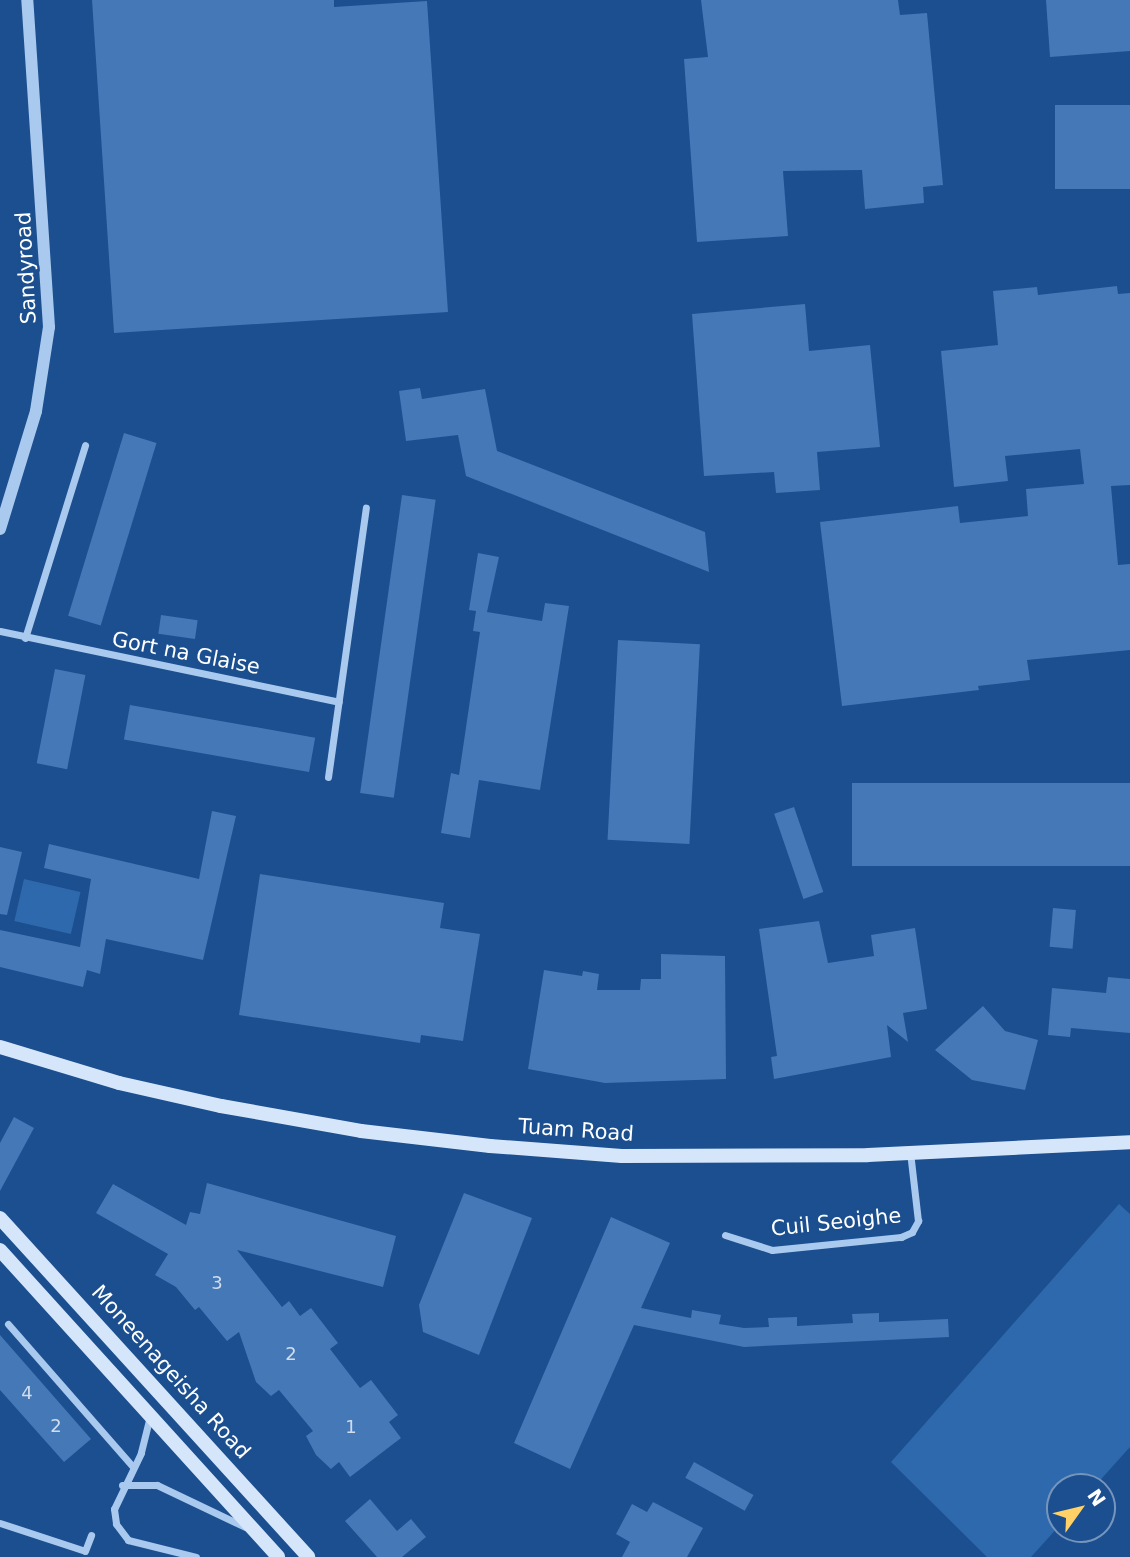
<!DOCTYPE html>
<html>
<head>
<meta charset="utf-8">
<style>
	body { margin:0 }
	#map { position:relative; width:1130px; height:1557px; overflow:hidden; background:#1b4f8f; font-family:"DejaVu Sans",sans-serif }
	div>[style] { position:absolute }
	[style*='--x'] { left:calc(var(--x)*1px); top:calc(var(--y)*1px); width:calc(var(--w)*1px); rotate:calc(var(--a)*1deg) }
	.green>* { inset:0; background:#2e69ad; transform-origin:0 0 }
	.building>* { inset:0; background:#4478b7; transform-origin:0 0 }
	.minor>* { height:7px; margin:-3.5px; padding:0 3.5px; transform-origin:3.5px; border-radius:3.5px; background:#a9c9ee }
	.tertiary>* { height:12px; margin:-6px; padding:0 6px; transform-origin:6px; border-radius:6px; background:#a9c9ee }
	.secondary>* { height:14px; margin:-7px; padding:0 7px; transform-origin:7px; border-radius:7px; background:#d6e6fa }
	span { translate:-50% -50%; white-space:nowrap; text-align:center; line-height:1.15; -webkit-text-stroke:5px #1b4f8f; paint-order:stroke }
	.number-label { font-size:18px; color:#d0dded }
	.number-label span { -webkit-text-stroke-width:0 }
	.street-label { font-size:21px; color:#fff }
	.north { position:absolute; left:1046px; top:1473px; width:70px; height:70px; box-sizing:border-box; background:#1b4f8f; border:2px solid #7695bc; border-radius:50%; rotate:56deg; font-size:19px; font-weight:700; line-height:28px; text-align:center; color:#fff }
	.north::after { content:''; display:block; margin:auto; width:24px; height:32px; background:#ffd166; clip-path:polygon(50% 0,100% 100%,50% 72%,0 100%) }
</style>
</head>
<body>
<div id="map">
	<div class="green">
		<i style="left:24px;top:879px;width:58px;height:43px;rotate:13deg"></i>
		<i style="clip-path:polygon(1119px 1204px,1130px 1214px,1130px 1447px,1094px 1487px,1060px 1487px,1060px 1525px,1031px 1557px,987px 1557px,891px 1462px)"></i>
	</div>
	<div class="building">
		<i style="clip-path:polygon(92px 0,334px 0,334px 7px,427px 1px,448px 312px,114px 333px)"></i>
		<i style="clip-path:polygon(701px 0,898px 0,900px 15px,927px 13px,943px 185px,923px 187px,924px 203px,865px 209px,862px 170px,783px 171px,788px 236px,697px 242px,684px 59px,708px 57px)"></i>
		<i style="clip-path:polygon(1046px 0,1130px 0,1130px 51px,1050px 57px)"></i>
		<i style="left:1130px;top:105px;width:84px;height:75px;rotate:90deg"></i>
		<i style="clip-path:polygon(1117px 286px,1118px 294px,1130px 293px,1130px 485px,1111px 486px,1118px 565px,1130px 564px,1130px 650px,1027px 660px,1030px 680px,978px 686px,979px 690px,842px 706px,820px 522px,958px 506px,960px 523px,1028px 516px,1026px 489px,1084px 484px,1080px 449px,1005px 456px,1008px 481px,954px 487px,941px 351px,998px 345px,993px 291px,1037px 287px,1038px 295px)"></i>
		<i style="clip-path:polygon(805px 304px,809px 351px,870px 345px,880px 447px,817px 452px,820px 490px,776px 493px,774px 472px,704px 476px,692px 314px)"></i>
		<i style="clip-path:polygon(420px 388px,422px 399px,485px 389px,497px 451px,705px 532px,709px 572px,466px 476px,458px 435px,406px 441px,399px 391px)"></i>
		<i style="left:124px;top:433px;width:34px;height:191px;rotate:17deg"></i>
		<i style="left:402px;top:495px;width:34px;height:301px;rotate:8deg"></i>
		<i style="clip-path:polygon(478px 553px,499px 557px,487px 612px,542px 621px,545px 603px,569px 606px,540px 790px,479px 780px,470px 838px,441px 833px,451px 773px,459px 775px,480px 632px,473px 631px,476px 611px,469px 610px)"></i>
		<i style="left:161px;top:615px;width:37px;height:19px;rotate:8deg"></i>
		<i style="left:618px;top:640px;width:82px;height:200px;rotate:3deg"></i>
		<i style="left:55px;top:669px;width:31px;height:96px;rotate:11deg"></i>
		<i style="left:130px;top:705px;width:188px;height:35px;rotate:10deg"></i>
		<i style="left:1130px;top:783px;width:83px;height:278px;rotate:90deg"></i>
		<i style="left:794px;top:807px;width:90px;height:21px;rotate:71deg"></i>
		<i style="clip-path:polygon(212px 811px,236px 816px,203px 960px,106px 939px,100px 974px,87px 970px,83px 987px,0 967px,0 930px,80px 947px,91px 879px,44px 868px,49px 844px,199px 879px)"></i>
		<i style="clip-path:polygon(0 847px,22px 852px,7px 915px,0 914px)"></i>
		<i style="clip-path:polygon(260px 874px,444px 903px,440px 928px,480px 934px,463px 1041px,421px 1035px,420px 1043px,239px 1015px)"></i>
		<i style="left:1053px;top:908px;width:23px;height:39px;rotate:5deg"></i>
		<i style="clip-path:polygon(819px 921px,828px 963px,874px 956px,871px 935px,915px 928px,927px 1009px,903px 1013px,908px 1042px,887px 1025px,891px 1057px,774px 1079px,771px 1057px,777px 1056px,759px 929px)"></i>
		<i style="clip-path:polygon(661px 954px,725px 956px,726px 1079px,605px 1083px,528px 1069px,544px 970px,582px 976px,583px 971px,599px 974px,597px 990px,640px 990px,641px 979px,661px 979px)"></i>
		<i style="clip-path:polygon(1108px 977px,1130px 979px,1130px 1033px,1071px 1028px,1070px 1037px,1048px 1035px,1052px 988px,1106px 993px)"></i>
		<i style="clip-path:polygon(983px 1006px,1005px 1031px,1038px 1040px,1025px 1090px,972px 1080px,935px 1050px)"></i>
		<i style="clip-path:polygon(14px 1117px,34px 1128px,0 1191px,0 1143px)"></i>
		<i style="clip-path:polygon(207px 1183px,396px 1236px,383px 1287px,237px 1250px,282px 1307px,289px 1301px,300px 1316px,311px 1308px,338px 1343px,330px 1349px,360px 1388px,371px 1380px,398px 1415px,389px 1422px,401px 1438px,350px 1477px,339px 1462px,331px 1469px,316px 1455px,306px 1436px,313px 1431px,279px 1390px,271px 1396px,256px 1382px,239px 1332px,227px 1341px,199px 1307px,195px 1310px,176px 1287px,155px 1275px,168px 1254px,96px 1213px,113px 1184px,186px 1225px,190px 1212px,200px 1214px)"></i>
		<i style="clip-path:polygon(464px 1193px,532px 1218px,479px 1355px,423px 1332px,419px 1305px)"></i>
		<i style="clip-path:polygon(611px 1217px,670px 1243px,641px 1308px,691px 1318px,692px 1310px,721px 1315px,719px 1324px,744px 1328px,769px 1327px,768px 1318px,797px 1317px,797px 1326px,853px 1323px,852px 1314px,879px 1313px,879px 1322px,948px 1319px,949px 1337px,744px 1347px,634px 1325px,570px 1469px,514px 1443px)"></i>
		<i style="clip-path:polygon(0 1335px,91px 1439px,64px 1462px,0 1390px)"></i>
		<i style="left:694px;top:1462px;width:68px;height:18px;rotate:29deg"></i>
		<i style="clip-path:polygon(370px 1499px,397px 1531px,411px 1519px,426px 1537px,402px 1557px,377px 1557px,345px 1521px)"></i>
		<i style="clip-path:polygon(653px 1502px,703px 1528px,687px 1557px,622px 1557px,630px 1542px,616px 1534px,632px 1504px,647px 1512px)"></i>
	</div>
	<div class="minor">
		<i style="--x:0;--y:631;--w:346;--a:11.8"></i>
		<i style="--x:25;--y:638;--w:202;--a:-72.7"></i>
		<i style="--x:328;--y:777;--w:272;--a:-82"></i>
		<i style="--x:725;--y:1235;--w:49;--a:17.7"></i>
		<i style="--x:772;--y:1250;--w:130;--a:-5.8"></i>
		<i style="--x:901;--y:1237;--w:12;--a:-24"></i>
		<i style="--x:912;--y:1232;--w:13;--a:-61"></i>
		<i style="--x:918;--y:1221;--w:69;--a:-96.6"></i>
		<i style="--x:8;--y:1324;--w:190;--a:48.8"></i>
		<i style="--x:150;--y:1416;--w:38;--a:104"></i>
		<i style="--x:141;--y:1453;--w:62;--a:115.7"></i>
		<i style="--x:114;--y:1509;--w:15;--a:82"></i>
		<i style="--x:116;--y:1524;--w:20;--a:53"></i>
		<i style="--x:128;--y:1540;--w:70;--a:14"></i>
		<i style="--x:122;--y:1485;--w:35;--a:0"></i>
		<i style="--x:157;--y:1485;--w:98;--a:25.5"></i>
		<i style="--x:0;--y:1523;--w:89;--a:18.2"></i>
		<i style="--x:85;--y:1551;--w:17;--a:-69"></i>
	</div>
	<div class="tertiary">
		<i style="--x:0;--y:529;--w:123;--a:-73"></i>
		<i style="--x:36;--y:411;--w:85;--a:-81.2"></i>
		<i style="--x:49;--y:327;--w:328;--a:-93.8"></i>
	</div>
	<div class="secondary">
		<i style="--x:0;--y:1047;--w:124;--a:16.8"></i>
		<i style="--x:119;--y:1083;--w:105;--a:12.7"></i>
		<i style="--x:221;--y:1106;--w:142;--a:10.1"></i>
		<i style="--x:361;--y:1131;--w:130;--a:6.6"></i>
		<i style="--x:490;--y:1146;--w:132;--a:4.3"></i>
		<i style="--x:622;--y:1156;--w:246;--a:-0.2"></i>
		<i style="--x:868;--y:1155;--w:262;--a:-2.8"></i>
		<i style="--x:0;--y:1218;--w:458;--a:47.7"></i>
		<i style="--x:0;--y:1250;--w:414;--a:47.8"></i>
	</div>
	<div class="number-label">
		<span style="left:217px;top:1283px">3</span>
		<span style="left:291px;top:1354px">2</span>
		<span style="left:27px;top:1393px">4</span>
		<span style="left:56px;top:1426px">2</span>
		<span style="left:351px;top:1427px">1</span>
	</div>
	<div class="street-label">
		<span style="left:26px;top:268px;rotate:-93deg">Sandyroad</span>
		<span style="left:186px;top:653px;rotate:11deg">Gort na Glaise</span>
		<span style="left:576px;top:1130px;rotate:4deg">Tuam Road</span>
		<span style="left:836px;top:1222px;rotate:-6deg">Cuil Seoighe</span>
		<span style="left:171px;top:1372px;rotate:48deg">Moneenageisha Road</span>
	</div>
	<div class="north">N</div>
</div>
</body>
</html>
